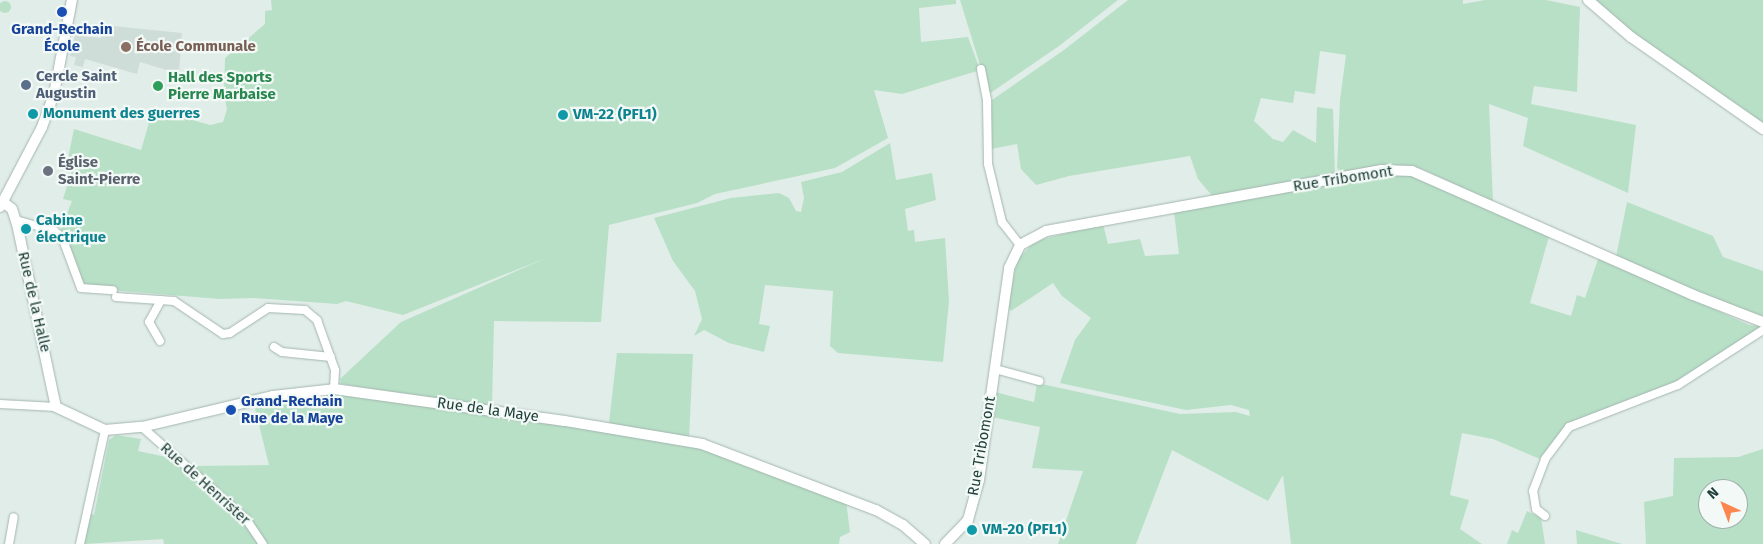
<!DOCTYPE html>
<html>
<head>
<meta charset="utf-8">
<style>
	body { margin:0 }
	#map { position:relative; width:1763px; height:544px; overflow:hidden; background:#e1ede8; font-family:"Fira Sans",sans-serif }
	div>[style] { position:absolute }
	[style*='--x'] { left:calc(var(--x)*1px); top:calc(var(--y)*1px); width:calc(var(--w)*1px); rotate:calc(var(--a)*1deg) }
	.built>* { inset:0; background:#cfddd8 }
	.green>* { inset:0; background:#b8e0c6 }
	.round { border-radius:50% }
	.roads { filter:drop-shadow(0 0 1px #a3b5b0) drop-shadow(0 0 1px #a3b5b0) }
	.minor>* { height:8px; margin:-4px; padding:0 4px; transform-origin:4px; border-radius:4px; background:#fff }
	.tertiary>* { height:10px; margin:-5px; padding:0 5px; transform-origin:5px; border-radius:5px; background:#fff }
	.dots>* { width:14px; height:14px; translate:-50% -50%; box-sizing:border-box; border:2px solid #f2f9f6; border-radius:50% }
	span { translate:-50% -50%; white-space:nowrap; text-align:center; line-height:1.15; -webkit-text-stroke:4.5px #f2f9f6; paint-order:stroke }
	.transit-label { font-size:15px; color:#164399; font-weight:700 }
	.left { translate:0 -50%; text-align:left }
	.education-label { font-size:15px; color:#785e54; font-weight:700 }
	.service-label { font-size:15px; color:#4e5e75; font-weight:700 }
	.leisure-label { font-size:15px; color:#27864d; font-weight:700 }
	.culture-label { font-size:15px; color:#0d838f; font-weight:700 }
	.worship-label { font-size:15px; color:#5b616d; font-weight:700 }
	.street-label { font-size:15px; color:#203f39 }
	.north { position:absolute; left:1698px; top:479px; width:50px; height:50px; box-sizing:border-box; background:#f2f9f6; border:1px solid #9eafaa; border-radius:50%; rotate:317deg; font-size:14px; font-weight:700; line-height:20px; text-align:center; color:#203f39 }
	.north::after { content:''; display:block; margin:auto; width:18px; height:22px; background:#fc8650; clip-path:polygon(50% 0,100% 100%,50% 72%,0 100%) }
</style>
</head>
<body>
<div id="map">
	<div class="built">
		<i style="clip-path:polygon(103px 25px,182px 33px,179px 74px,140px 62px,137px 74px,85px 59px,83px 67px,74px 65px,76px 57px,70px 56px,75px 35px,101px 38px)"></i>
	</div>
	<div class="green">
		<i style="clip-path:polygon(271px 0,956px 0,956px 4px,919px 8px,921px 42px,968px 37px,980px 70px,902px 94px,874px 90px,888px 138px,835px 168px,715px 194px,697px 203px,609px 225px,601px 322px,494px 321px,492px 407px,341px 384px,340px 379px,401px 322px,546px 258px,403px 315px,346px 301px,337px 304px,254px 298px,220px 299px,85px 288px,79px 282px,69px 244px,60px 232px,72px 201px,63px 199px,72px 170px,66px 168px,74px 129px,141px 150px,153px 109px,210px 125px,223px 122px,227px 109px,224px 96px,225px 58px,265px 24px,265px 11px,272px 10px)"></i>
		<i style="clip-path:polygon(960px 0,1118px 0,1059px 46px,989px 94px)"></i>
		<i style="clip-path:polygon(1128px 0,1463px 0,1463px 4px,1485px 0,1546px 0,1580px 7px,1577px 92px,1534px 86px,1531px 104px,1636px 125px,1628px 193px,1523px 146px,1528px 118px,1489px 104px,1493px 202px,1422px 169px,1394px 166px,1343px 173px,1337px 168px,1340px 100px,1346px 55px,1320px 51px,1315px 94px,1295px 91px,1293px 103px,1261px 98px,1254px 121px,1273px 139px,1283px 142px,1293px 130px,1316px 143px,1317px 107px,1333px 109px,1335px 176px,1386px 172px,1418px 176px,1550px 233px,1530px 303px,1571px 316px,1577px 295px,1585px 298px,1599px 256px,1749px 325px,1759px 326px,1759px 331px,1671px 385px,1574px 421px,1562px 430px,1540px 459px,1493px 439px,1462px 433px,1450px 495px,1469px 500px,1460px 529px,1482px 544px,1291px 544px,1283px 475px,1268px 501px,1172px 450px,1136px 544px,1058px 544px,1083px 471px,1032px 468px,1040px 427px,992px 417px,995px 392px,1034px 402px,1037px 383px,1180px 414px,1236px 412px,1250px 416px,1249px 410px,1231px 405px,1186px 410px,1060px 383px,1075px 340px,1091px 318px,1062px 296px,1053px 283px,1011px 311px,1008px 307px,1017px 260px,1035px 241px,1103px 224px,1108px 244px,1140px 239px,1145px 256px,1179px 254px,1174px 212px,1219px 204px,1198px 179px,1190px 156px,1069px 176px,1036px 185px,1021px 169px,1017px 144px,991px 149px,992px 100px,1064px 50px)"></i>
		<i style="clip-path:polygon(1593px 0,1763px 0,1763px 123px,1642px 41px)"></i>
		<i class="round" style="left:-1px;top:1px;width:12px;height:12px"></i>
		<i style="clip-path:polygon(890px 143px,896px 180px,932px 173px,936px 200px,905px 209px,908px 231px,914px 230px,915px 242px,945px 238px,949px 301px,943px 362px,838px 353px,830px 346px,833px 291px,765px 285px,759px 324px,770px 326px,764px 352px,729px 343px,704px 330px,694px 336px,702px 319px,695px 291px,673px 261px,654px 218px,731px 198px,779px 193px,789px 198px,796px 211px,801px 212px,804px 198px,801px 182px,842px 172px)"></i>
		<i style="clip-path:polygon(1627px 202px,1713px 236px,1723px 257px,1763px 271px,1763px 318px,1616px 257px)"></i>
		<i style="clip-path:polygon(617px 353px,693px 354px,689px 438px,609px 423px)"></i>
		<i style="clip-path:polygon(336px 393px,687px 443px,846px 501px,850px 532px,840px 537px,839px 544px,266px 544px,251px 519px,191px 466px,269px 465px,254px 405px)"></i>
		<i style="clip-path:polygon(116px 435px,141px 439px,138px 451px,171px 458px,182px 466px,247px 523px,261px 544px,164px 544px,163px 539px,84px 544px,90px 514px,94px 515px,109px 440px)"></i>
		<i style="clip-path:polygon(evenodd,1763px 449px,1763px 544px,1646px 544px,1644px 502px,1673px 496px,1674px 458px,1738px 457px,1763px 449px,1708px 489px,1738px 489px,1738px 519px,1708px 519px,1708px 489px)"></i>
		<i style="clip-path:polygon(1527px 511px,1541px 518px,1545px 544px,1507px 544px,1512px 530px,1518px 533px)"></i>
		<i style="clip-path:polygon(1576px 530px,1622px 544px,1577px 544px)"></i>
	</div>
	<div class="roads">
		<div class="minor">
			<i style="--x:981;--y:69;--w:32;--a:79"></i>
			<i style="--x:987;--y:100;--w:64;--a:89.1"></i>
			<i style="--x:988;--y:164;--w:60;--a:76.4"></i>
			<i style="--x:1002;--y:222;--w:29;--a:52"></i>
			<i style="--x:16;--y:220;--w:40;--a:16"></i>
			<i style="--x:54;--y:231;--w:10;--a:37"></i>
			<i style="--x:62;--y:237;--w:54;--a:69.6"></i>
			<i style="--x:81;--y:288;--w:32;--a:4"></i>
			<i style="--x:116;--y:297;--w:58;--a:3.9"></i>
			<i style="--x:174;--y:301;--w:59;--a:34"></i>
			<i style="--x:223;--y:334;--w:7;--a:-8"></i>
			<i style="--x:230;--y:333;--w:45;--a:-33.3"></i>
			<i style="--x:268;--y:308;--w:37;--a:3"></i>
			<i style="--x:305;--y:310;--w:16;--a:40"></i>
			<i style="--x:317;--y:320;--w:53;--a:70.2"></i>
			<i style="--x:335;--y:370;--w:19;--a:93"></i>
			<i style="--x:160;--y:341;--w:22;--a:-120"></i>
			<i style="--x:149;--y:322;--w:25;--a:-61"></i>
			<i style="--x:274;--y:347;--w:9;--a:32"></i>
			<i style="--x:282;--y:352;--w:49;--a:5.8"></i>
			<i style="--x:995;--y:369;--w:46;--a:15.3"></i>
			<i style="--x:0;--y:404;--w:56;--a:3.1"></i>
			<i style="--x:142;--y:427;--w:139;--a:41.5"></i>
			<i style="--x:246;--y:519;--w:30;--a:56"></i>
			<i style="--x:1545;--y:516;--w:11;--a:-142"></i>
			<i style="--x:1536;--y:509;--w:18;--a:-99"></i>
			<i style="--x:1533;--y:491;--w:34;--a:-69"></i>
			<i style="--x:1545;--y:459;--w:40;--a:-53"></i>
			<i style="--x:1569;--y:427;--w:117;--a:-21.1"></i>
			<i style="--x:1678;--y:385;--w:101;--a:-32.9"></i>
			<i style="--x:9;--y:544;--w:27;--a:-80"></i>
			<i style="--x:80;--y:544;--w:117;--a:-77.6"></i>
		</div>
		<div class="tertiary">
			<i style="--x:1588;--y:0;--w:57;--a:40.7"></i>
			<i style="--x:1631;--y:37;--w:161;--a:34.9"></i>
			<i style="--x:3;--y:202;--w:11;--a:38"></i>
			<i style="--x:12;--y:209;--w:16;--a:72"></i>
			<i style="--x:17;--y:224;--w:187;--a:78"></i>
			<i style="--x:56;--y:407;--w:54;--a:25.1"></i>
			<i style="--x:105;--y:430;--w:37;--a:-5"></i>
			<i style="--x:142;--y:427;--w:135;--a:-13.3"></i>
			<i style="--x:273;--y:396;--w:61;--a:-6.5"></i>
			<i style="--x:334;--y:389;--w:233;--a:7.9"></i>
			<i style="--x:565;--y:421;--w:139;--a:9.5"></i>
			<i style="--x:702;--y:444;--w:186;--a:20.8"></i>
			<i style="--x:876;--y:510;--w:31;--a:29"></i>
			<i style="--x:903;--y:525;--w:29;--a:41"></i>
			<i style="--x:0;--y:207;--w:90;--a:-62.3"></i>
			<i style="--x:42;--y:127;--w:35;--a:-70"></i>
			<i style="--x:54;--y:94;--w:96;--a:-79.2"></i>
			<i style="--x:945;--y:544;--w:33;--a:-46"></i>
			<i style="--x:968;--y:520;--w:41;--a:-74.6"></i>
			<i style="--x:979;--y:480;--w:214;--a:-81.9"></i>
			<i style="--x:1009;--y:268;--w:25;--a:-64"></i>
			<i style="--x:1020;--y:245;--w:30;--a:-28"></i>
			<i style="--x:1046;--y:231;--w:341;--a:-10.3"></i>
			<i style="--x:1382;--y:170;--w:30;--a:2"></i>
			<i style="--x:1412;--y:171;--w:307;--a:23.8"></i>
			<i style="--x:1693;--y:295;--w:75;--a:21.1"></i>
		</div>
	</div>
	<div class="dots">
		<i style="left:62px;top:12px;background:#1a4fb4"></i>
		<i style="left:126px;top:47px;background:#8d6e63"></i>
		<i style="left:26px;top:85px;background:#5c6f8a"></i>
		<i style="left:158px;top:86px;background:#2e9e5b"></i>
		<i style="left:33px;top:114px;background:#0f9aa8"></i>
		<i style="left:563px;top:115px;background:#0f9aa8"></i>
		<i style="left:48px;top:171px;background:#6b7280"></i>
		<i style="left:26px;top:229px;background:#0f9aa8"></i>
		<i style="left:231px;top:410px;background:#1a4fb4"></i>
		<i style="left:972px;top:530px;background:#0f9aa8"></i>
	</div>
	<div class="transit-label">
		<span style="left:62px;top:38px">Grand-Rechain<br>École</span>
		<span class="left" style="left:241px;top:410px">Grand-Rechain<br>Rue de la Maye</span>
	</div>
	<div class="education-label">
		<span class="left" style="left:136px;top:47px">École Communale</span>
	</div>
	<div class="service-label">
		<span class="left" style="left:36px;top:85px">Cercle Saint<br>Augustin</span>
	</div>
	<div class="leisure-label">
		<span class="left" style="left:168px;top:86px">Hall des Sports<br>Pierre Marbaise</span>
	</div>
	<div class="culture-label">
		<span class="left" style="left:43px;top:114px">Monument des guerres</span>
		<span class="left" style="left:573px;top:115px">VM-22 (PFL1)</span>
		<span class="left" style="left:36px;top:229px">Cabine<br>électrique</span>
		<span class="left" style="left:982px;top:530px">VM-20 (PFL1)</span>
	</div>
	<div class="worship-label">
		<span class="left" style="left:58px;top:171px">Église<br>Saint-Pierre</span>
	</div>
	<div class="street-label">
		<span style="left:1343px;top:179px;rotate:-9deg">Rue Tribomont</span>
		<span style="left:34px;top:302px;rotate:77deg">Rue de la Halle</span>
		<span style="left:488px;top:410px;rotate:8deg">Rue de la Maye</span>
		<span style="left:982px;top:446px;rotate:-80deg">Rue Tribomont</span>
		<span style="left:205px;top:484px;rotate:42deg">Rue de Henrister</span>
	</div>
	<div class="north">N</div>
</div>
</body>
</html>
